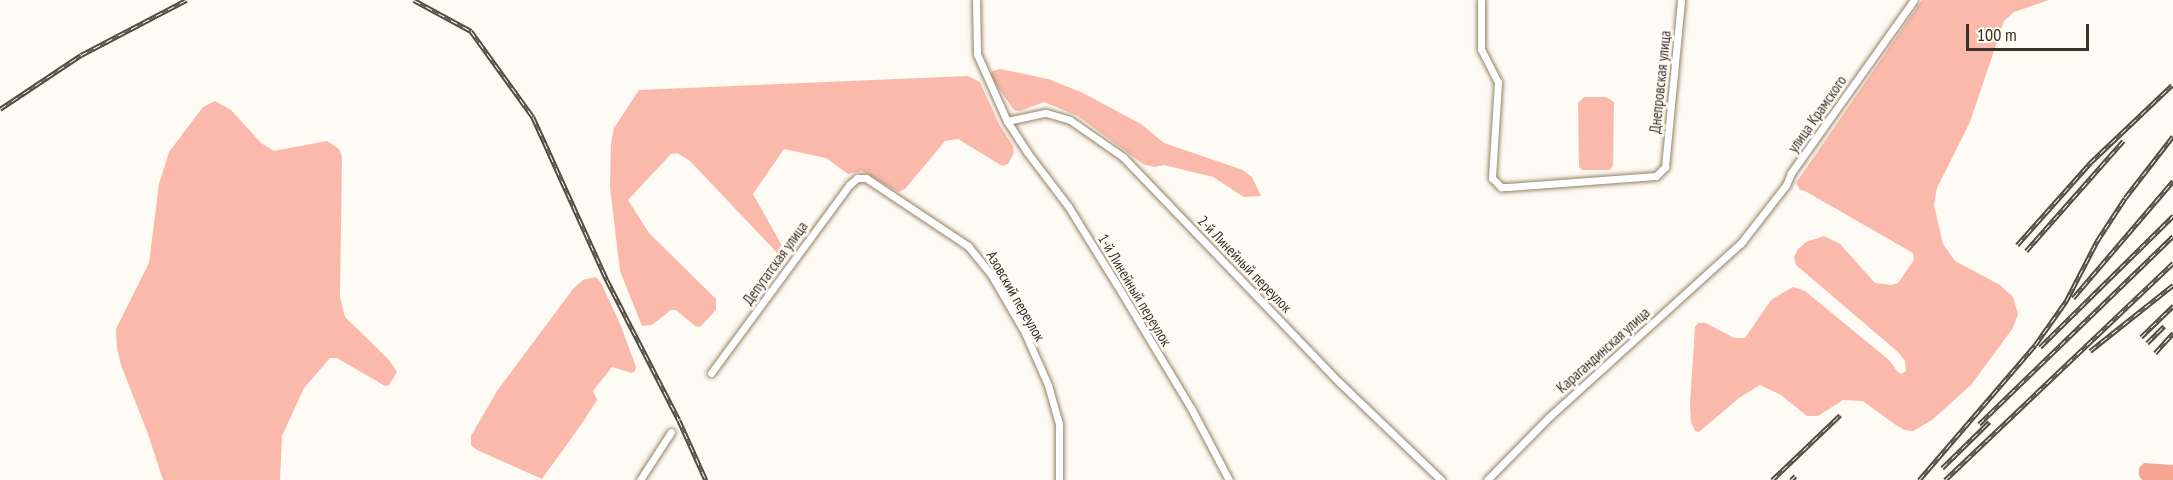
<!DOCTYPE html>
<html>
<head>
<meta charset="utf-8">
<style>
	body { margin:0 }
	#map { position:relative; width:2173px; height:480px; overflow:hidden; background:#fefaf4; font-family:"PT Sans Narrow",sans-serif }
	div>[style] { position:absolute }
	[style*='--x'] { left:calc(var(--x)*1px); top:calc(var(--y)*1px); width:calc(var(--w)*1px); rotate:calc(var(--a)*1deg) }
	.green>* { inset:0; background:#fab9aa }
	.forest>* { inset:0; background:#f6a593 }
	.roads { filter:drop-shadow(0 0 2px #948267) drop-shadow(0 0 2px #948267) }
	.minor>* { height:7px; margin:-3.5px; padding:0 3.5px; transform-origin:3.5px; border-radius:3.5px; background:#fff }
	.rail>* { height:4.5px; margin-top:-2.25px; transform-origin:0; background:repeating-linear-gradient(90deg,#fefaf4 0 7px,#524b40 0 14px); box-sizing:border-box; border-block:2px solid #524b40 }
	span { translate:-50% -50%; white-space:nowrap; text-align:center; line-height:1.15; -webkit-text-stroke:5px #fefaf4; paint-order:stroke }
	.street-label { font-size:15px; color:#383125 }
	.scale { position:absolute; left:1966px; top:24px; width:123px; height:27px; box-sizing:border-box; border:3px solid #383125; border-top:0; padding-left:8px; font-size:18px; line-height:21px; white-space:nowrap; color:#383125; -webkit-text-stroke:4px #fefaf4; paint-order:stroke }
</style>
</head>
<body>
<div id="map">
	<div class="green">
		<i style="clip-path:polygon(1922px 0,2049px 0,2014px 12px,2004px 21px,1970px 122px,1937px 188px,1934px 205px,1943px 244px,1955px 261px,2000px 285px,2013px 297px,2018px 314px,2013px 328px,1971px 385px,1932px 420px,1913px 431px,1904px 430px,1893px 423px,1863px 401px,1843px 400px,1818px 416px,1807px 416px,1781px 395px,1760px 385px,1739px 398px,1699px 432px,1695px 431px,1691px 423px,1690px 404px,1695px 327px,1698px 323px,1706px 323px,1734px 338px,1745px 338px,1771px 300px,1793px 287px,1805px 291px,1889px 360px,1897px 371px,1901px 374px,1906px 371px,1905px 361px,1898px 352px,1796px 265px,1794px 257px,1798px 249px,1806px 242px,1824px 236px,1840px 244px,1875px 283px,1891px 285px,1898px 283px,1914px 260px,1913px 253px,1805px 191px,1800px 190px,1796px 183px)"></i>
		<i style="clip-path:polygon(1000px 69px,1048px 79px,1081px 92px,1141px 124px,1164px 143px,1243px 170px,1252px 177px,1261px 196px,1244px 197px,1213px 177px,1164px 165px,1154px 167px,1143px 164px,1078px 116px,1044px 102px,1020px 111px,1014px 110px,990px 76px,993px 71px)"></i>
		<i style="clip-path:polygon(968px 76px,980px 82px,999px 124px,1013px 146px,1014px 153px,1008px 164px,1002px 166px,958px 139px,945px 141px,905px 189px,898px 192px,862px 171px,848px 174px,826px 158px,784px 149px,753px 194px,785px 251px,782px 258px,690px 161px,677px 153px,671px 154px,628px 200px,649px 233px,716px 299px,716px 310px,700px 327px,695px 326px,676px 310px,671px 310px,652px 325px,642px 326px,620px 271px,610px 187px,611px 144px,614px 128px,639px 90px)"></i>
		<i style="clip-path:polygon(1584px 97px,1606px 97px,1614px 102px,1613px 165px,1610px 170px,1582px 170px,1579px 167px,1578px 103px)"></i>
		<i style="clip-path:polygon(215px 101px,231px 110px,261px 143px,274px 151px,327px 141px,339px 149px,342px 157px,340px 297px,345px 317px,389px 360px,397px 372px,389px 385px,385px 386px,337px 358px,330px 358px,304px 388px,282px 436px,280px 480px,163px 480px,148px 434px,121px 365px,117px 348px,116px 329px,149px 263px,159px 184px,169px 152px,203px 107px)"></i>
		<i style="clip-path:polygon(596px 277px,601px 283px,621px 326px,636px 367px,635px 371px,632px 373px,612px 367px,593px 391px,597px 400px,583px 422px,542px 479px,477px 450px,471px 445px,471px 436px,497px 391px,573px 289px,583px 280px)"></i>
	</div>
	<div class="forest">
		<i style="clip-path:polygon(2144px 463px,2173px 465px,2173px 480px,2142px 480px,2139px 476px,2139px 468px)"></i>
	</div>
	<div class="roads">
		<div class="minor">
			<i style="--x:976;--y:0;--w:54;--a:88.9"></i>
			<i style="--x:977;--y:54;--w:73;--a:65.9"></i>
			<i style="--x:1007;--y:121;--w:37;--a:57"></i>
			<i style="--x:1027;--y:152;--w:68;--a:52.8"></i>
			<i style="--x:1068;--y:206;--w:93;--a:58.2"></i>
			<i style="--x:1117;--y:285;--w:144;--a:59"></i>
			<i style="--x:1191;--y:408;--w:81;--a:62.2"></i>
			<i style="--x:1481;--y:0;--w:49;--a:90"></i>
			<i style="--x:1481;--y:49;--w:37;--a:63"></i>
			<i style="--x:1498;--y:82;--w:96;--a:93.6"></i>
			<i style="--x:1492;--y:178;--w:13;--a:45"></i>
			<i style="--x:1501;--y:187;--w:7;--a:0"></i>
			<i style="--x:1508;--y:187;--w:148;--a:-4.3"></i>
			<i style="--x:1656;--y:176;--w:13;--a:-45"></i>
			<i style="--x:1665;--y:167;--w:168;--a:-84.5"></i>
			<i style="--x:1007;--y:121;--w:40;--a:-12"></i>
			<i style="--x:1046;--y:113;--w:25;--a:16"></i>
			<i style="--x:1070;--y:120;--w:65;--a:34.9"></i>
			<i style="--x:1123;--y:157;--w:313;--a:46.2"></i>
			<i style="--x:1340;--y:383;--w:140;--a:43.8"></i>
			<i style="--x:711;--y:373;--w:233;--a:-53.7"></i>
			<i style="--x:849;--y:185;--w:11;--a:-41"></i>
			<i style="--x:857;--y:178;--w:9;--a:0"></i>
			<i style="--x:866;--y:178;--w:123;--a:33.7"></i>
			<i style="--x:968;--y:246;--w:38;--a:51"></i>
			<i style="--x:992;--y:276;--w:66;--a:59.9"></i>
			<i style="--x:1025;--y:333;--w:57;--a:66.1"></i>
			<i style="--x:1048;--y:385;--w:41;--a:74.2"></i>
			<i style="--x:1059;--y:424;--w:56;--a:90"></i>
			<i style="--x:640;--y:480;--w:57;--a:-57.1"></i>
			<i style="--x:1487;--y:480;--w:88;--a:-45.5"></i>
			<i style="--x:1549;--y:417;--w:259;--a:-42.2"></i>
			<i style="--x:1741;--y:243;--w:73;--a:-52.2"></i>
			<i style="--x:1786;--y:185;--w:13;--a:-67"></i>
			<i style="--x:1791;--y:173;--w:212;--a:-54.6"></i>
		</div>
	</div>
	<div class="rail">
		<i style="--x:414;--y:0;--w:65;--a:28.5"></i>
		<i style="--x:471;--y:31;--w:106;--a:54.2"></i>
		<i style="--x:533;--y:117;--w:179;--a:65.6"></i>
		<i style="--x:607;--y:280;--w:157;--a:62.8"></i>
		<i style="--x:679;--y:420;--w:66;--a:65.8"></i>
		<i style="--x:0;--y:109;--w:97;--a:-33.7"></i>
		<i style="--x:81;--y:55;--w:119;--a:-27.6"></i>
		<i style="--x:2017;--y:245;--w:110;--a:-48.3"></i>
		<i style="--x:2090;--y:163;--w:113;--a:-43.6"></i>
		<i style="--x:2026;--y:251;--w:147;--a:-48.6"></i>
		<i style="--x:2073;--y:298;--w:154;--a:-49.5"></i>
		<i style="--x:2141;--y:337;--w:45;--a:-44.1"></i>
		<i style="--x:2147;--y:343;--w:24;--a:-45"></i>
		<i style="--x:2040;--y:347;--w:187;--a:-44.6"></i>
		<i style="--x:2090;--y:351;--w:106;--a:-38.5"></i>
		<i style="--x:2155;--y:353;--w:27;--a:-48"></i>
		<i style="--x:1979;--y:424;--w:270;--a:-44.1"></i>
		<i style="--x:1942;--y:468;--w:66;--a:-44.4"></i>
		<i style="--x:1772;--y:480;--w:94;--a:-43.7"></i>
		<i style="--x:1791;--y:480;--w:6;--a:-45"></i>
		<i style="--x:1919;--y:480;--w:178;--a:-49.3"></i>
		<i style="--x:2035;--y:345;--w:54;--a:-54.8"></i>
		<i style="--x:2066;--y:301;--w:68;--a:-62.7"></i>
		<i style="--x:2097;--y:241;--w:51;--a:-56.9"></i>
		<i style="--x:2125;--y:198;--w:78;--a:-52.3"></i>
		<i style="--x:1945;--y:480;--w:315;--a:-43.6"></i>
	</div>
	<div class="street-label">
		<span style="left:1660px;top:82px;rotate:-84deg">Днепровская улица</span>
		<span style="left:1817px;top:114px;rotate:-55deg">улица Крамского</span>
		<span style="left:775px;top:263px;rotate:-54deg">Депутатская улица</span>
		<span style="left:1245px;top:264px;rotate:46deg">2-й Линейный переулок</span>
		<span style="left:1135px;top:290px;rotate:59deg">1-й Линейный переулок</span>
		<span style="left:1016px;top:296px;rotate:60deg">Азовский переулок</span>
		<span style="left:1603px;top:350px;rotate:-42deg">Карагандинская улица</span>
	</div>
	<div class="scale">100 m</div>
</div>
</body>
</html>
